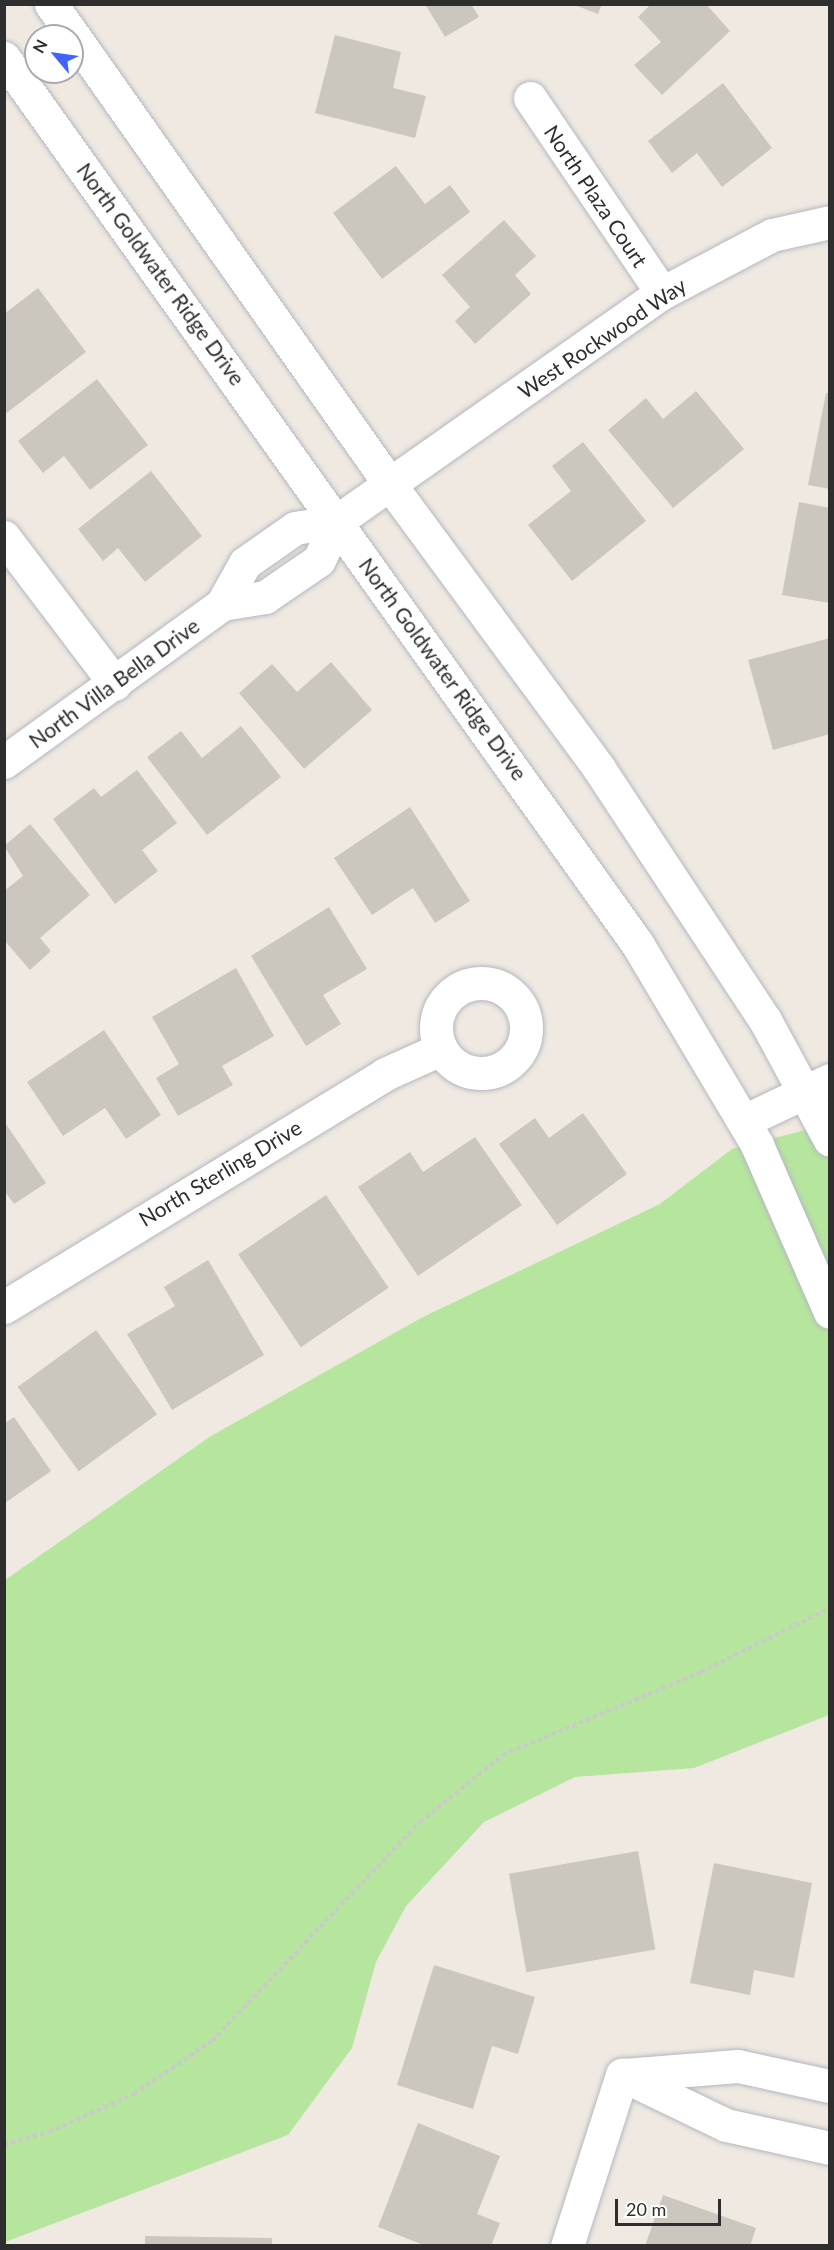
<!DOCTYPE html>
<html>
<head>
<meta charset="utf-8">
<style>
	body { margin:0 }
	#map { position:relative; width:834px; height:2250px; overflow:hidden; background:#efe9e1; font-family:Lato,sans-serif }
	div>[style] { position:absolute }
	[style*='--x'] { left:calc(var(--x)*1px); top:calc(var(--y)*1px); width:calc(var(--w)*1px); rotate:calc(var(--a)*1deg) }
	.green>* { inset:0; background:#b6e59e }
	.building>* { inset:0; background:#cbc7bf; transform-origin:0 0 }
	.path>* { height:4px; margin-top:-2px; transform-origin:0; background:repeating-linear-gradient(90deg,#c9c9c9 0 4.5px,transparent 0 7.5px) }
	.roads { filter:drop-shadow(0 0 2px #b4b7c1) drop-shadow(0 0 2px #b4b7c1) }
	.minor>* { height:33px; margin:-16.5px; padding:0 16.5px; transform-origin:16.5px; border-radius:16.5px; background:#fff }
	.minor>.ring { margin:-16.5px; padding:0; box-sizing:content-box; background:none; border:33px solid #fff; border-radius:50% }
	.tertiary>* { height:33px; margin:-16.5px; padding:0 16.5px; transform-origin:16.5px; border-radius:16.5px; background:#fff }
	span { translate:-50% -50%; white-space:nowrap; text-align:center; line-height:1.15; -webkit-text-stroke:4.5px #fff; paint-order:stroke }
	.street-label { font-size:21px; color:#2e2e2e }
	.frame { position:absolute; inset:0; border:6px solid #2e2e2e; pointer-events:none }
	.north { position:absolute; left:24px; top:24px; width:60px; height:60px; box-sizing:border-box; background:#fff; border:2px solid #ababab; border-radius:50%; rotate:299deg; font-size:16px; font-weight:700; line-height:24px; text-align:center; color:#2e2e2e }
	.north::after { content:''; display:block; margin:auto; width:21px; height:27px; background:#4264fb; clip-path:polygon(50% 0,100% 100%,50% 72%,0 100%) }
	.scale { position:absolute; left:615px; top:2199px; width:106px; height:27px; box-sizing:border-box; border:3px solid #2e2e2e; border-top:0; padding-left:8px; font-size:18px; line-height:21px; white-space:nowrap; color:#2e2e2e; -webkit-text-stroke:4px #fff; paint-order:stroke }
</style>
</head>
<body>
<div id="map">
	<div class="green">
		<i style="clip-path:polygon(829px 1124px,829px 1715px,694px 1768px,575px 1777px,484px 1822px,406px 1906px,376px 1962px,352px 2048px,288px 2135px,5px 2242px,5px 1580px,211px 1436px,423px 1317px,660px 1204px,732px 1149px)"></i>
	</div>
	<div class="building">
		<i style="clip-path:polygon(425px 4px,471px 4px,479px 17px,445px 37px)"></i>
		<i style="clip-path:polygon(572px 4px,602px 4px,598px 14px)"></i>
		<i style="clip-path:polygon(651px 4px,706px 4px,730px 31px,662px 95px,634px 65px,661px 42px,638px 17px)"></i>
		<i style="clip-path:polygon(335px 35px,401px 52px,393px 88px,426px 96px,415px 138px,315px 113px)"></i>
		<i style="clip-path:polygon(723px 83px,772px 148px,722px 187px,697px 153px,672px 173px,648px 141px)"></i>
		<i style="clip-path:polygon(396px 166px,425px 204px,450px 185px,470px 212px,382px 279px,333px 213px)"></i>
		<i style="clip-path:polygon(504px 220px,536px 256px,515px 275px,531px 294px,475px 344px,455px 321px,470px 307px,442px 275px)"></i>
		<i style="clip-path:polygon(38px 288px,86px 352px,4px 415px,4px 314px)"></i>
		<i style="clip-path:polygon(97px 379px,148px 445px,90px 490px,64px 456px,43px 473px,18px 441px)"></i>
		<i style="clip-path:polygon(696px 391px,744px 449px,673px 508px,608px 430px,646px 398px,663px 419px)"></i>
		<i style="clip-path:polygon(826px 393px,830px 394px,830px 489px,808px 485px)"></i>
		<i style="clip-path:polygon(583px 442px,646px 521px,572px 581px,528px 525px,571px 491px,552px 466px)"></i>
		<i style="clip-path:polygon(151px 471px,202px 536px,145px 582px,118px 548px,103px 561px,78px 529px)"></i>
		<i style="clip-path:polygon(799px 502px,830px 508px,830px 603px,782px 595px)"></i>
		<i style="clip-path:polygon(830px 638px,830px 734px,773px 750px,748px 660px)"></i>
		<i style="clip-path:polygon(331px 662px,372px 710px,304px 769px,239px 693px,272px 664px,297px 692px)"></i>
		<i style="clip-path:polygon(241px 726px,281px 777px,207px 835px,147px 757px,181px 731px,202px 758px)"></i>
		<i style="clip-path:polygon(137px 770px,177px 823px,142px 850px,158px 871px,115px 904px,53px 819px,94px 788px,101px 797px)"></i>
		<i style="clip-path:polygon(410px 807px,470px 901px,435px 923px,413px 888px,372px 915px,334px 858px)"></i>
		<i style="clip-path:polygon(30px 824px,90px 895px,40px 938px,51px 951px,30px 970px,4px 940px,4px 891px,23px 876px,4px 846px)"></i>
		<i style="clip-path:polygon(329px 907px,367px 969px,323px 995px,341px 1024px,306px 1046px,251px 956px)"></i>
		<i style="clip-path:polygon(236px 968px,274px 1036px,222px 1066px,233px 1085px,178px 1116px,156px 1078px,179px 1064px,152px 1017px)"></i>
		<i style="clip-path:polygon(104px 1030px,161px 1115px,126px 1139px,105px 1108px,63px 1136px,27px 1082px)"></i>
		<i style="clip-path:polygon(583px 1113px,627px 1174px,557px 1225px,499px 1144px,535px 1118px,549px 1138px)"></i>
		<i style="clip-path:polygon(4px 1121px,46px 1183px,14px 1204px,4px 1190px)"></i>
		<i style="clip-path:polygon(475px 1137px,522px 1205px,418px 1276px,358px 1187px,410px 1152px,423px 1172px)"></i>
		<i style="left:326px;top:1195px;width:112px;height:106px;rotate:56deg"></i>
		<i style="clip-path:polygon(208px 1260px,264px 1355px,172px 1410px,127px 1334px,175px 1306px,164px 1287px)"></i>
		<i style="left:96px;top:1330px;width:104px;height:97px;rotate:54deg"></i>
		<i style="clip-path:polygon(14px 1417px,51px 1471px,5px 1503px,5px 1423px)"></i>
		<i style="left:638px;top:1851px;width:100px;height:131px;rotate:80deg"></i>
		<i style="clip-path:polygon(714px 1863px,812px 1883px,794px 1978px,754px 1970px,750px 1995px,690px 1983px)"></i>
		<i style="clip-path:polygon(434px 1965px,535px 1997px,518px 2054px,492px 2046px,473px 2109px,397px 2085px)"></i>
		<i style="clip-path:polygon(418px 2123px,500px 2156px,477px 2214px,500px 2223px,491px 2246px,426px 2246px,378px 2227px)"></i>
		<i style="clip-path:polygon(663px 2195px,756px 2228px,750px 2246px,645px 2246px)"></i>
		<i style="clip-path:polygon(145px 2236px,272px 2238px,272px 2246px,145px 2246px)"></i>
	</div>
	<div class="path">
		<i style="--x:4;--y:2145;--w:47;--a:-16.1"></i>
		<i style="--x:49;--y:2132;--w:93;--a:-24.1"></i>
		<i style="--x:134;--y:2094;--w:94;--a:-34.2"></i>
		<i style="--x:212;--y:2041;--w:302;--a:-46.5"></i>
		<i style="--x:420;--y:1822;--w:107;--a:-38.9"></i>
		<i style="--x:503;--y:1755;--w:215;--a:-22.7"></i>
		<i style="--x:701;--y:1672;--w:144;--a:-26.4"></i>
	</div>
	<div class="roads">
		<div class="minor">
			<i style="--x:530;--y:98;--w:235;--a:55.9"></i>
			<i style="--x:4;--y:537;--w:184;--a:52.9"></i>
			<i style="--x:222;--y:604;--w:44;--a:-9.2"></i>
			<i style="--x:265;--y:597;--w:65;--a:-34.4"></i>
			<i style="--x:319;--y:560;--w:43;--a:-65.2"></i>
			<i style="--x:4;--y:762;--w:269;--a:-35.9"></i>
			<i style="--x:222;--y:604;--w:47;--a:-60.7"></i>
			<i style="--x:245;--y:563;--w:61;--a:-35"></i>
			<i style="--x:295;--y:528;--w:43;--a:-9.5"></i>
			<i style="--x:337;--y:521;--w:397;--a:-35.1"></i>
			<i style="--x:662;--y:293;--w:124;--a:-27.8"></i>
			<i style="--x:772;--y:235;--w:59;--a:-12.6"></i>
			<i class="ring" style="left:436px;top:983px;width:57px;height:57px"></i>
			<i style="--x:744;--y:1121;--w:95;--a:-25.5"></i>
			<i style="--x:4;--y:1307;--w:447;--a:-31.4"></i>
			<i style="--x:385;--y:1074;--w:61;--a:-24.1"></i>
			<i style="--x:622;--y:2075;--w:115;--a:25.7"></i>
			<i style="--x:726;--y:2125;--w:107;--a:12.5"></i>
			<i style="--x:624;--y:2075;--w:114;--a:-4.5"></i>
			<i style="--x:738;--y:2066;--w:94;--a:12.3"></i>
			<i style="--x:567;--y:2246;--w:180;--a:-72.2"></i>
		</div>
		<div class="tertiary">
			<i style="--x:51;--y:4;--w:590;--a:54.8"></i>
			<i style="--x:391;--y:486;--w:349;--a:53.6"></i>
			<i style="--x:598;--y:767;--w:303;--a:56.6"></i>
			<i style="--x:765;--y:1020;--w:136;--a:61.6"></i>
			<i style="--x:4;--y:58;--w:1090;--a:54.44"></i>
			<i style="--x:638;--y:945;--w:233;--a:59.2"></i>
			<i style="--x:757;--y:1145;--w:182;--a:66.4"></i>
		</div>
	</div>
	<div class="street-label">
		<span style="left:596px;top:196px;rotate:56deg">North Plaza Court</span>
		<span style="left:161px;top:274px;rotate:54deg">North Goldwater Ridge Drive</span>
		<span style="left:602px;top:338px;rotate:-34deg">West Rockwood Way</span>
		<span style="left:443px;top:669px;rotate:54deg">North Goldwater Ridge Drive</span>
		<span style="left:114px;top:683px;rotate:-36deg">North Villa Bella Drive</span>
		<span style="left:220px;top:1173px;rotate:-31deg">North Sterling Drive</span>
	</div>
	<div class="frame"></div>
	<div class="north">N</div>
	<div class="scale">20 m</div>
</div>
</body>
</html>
